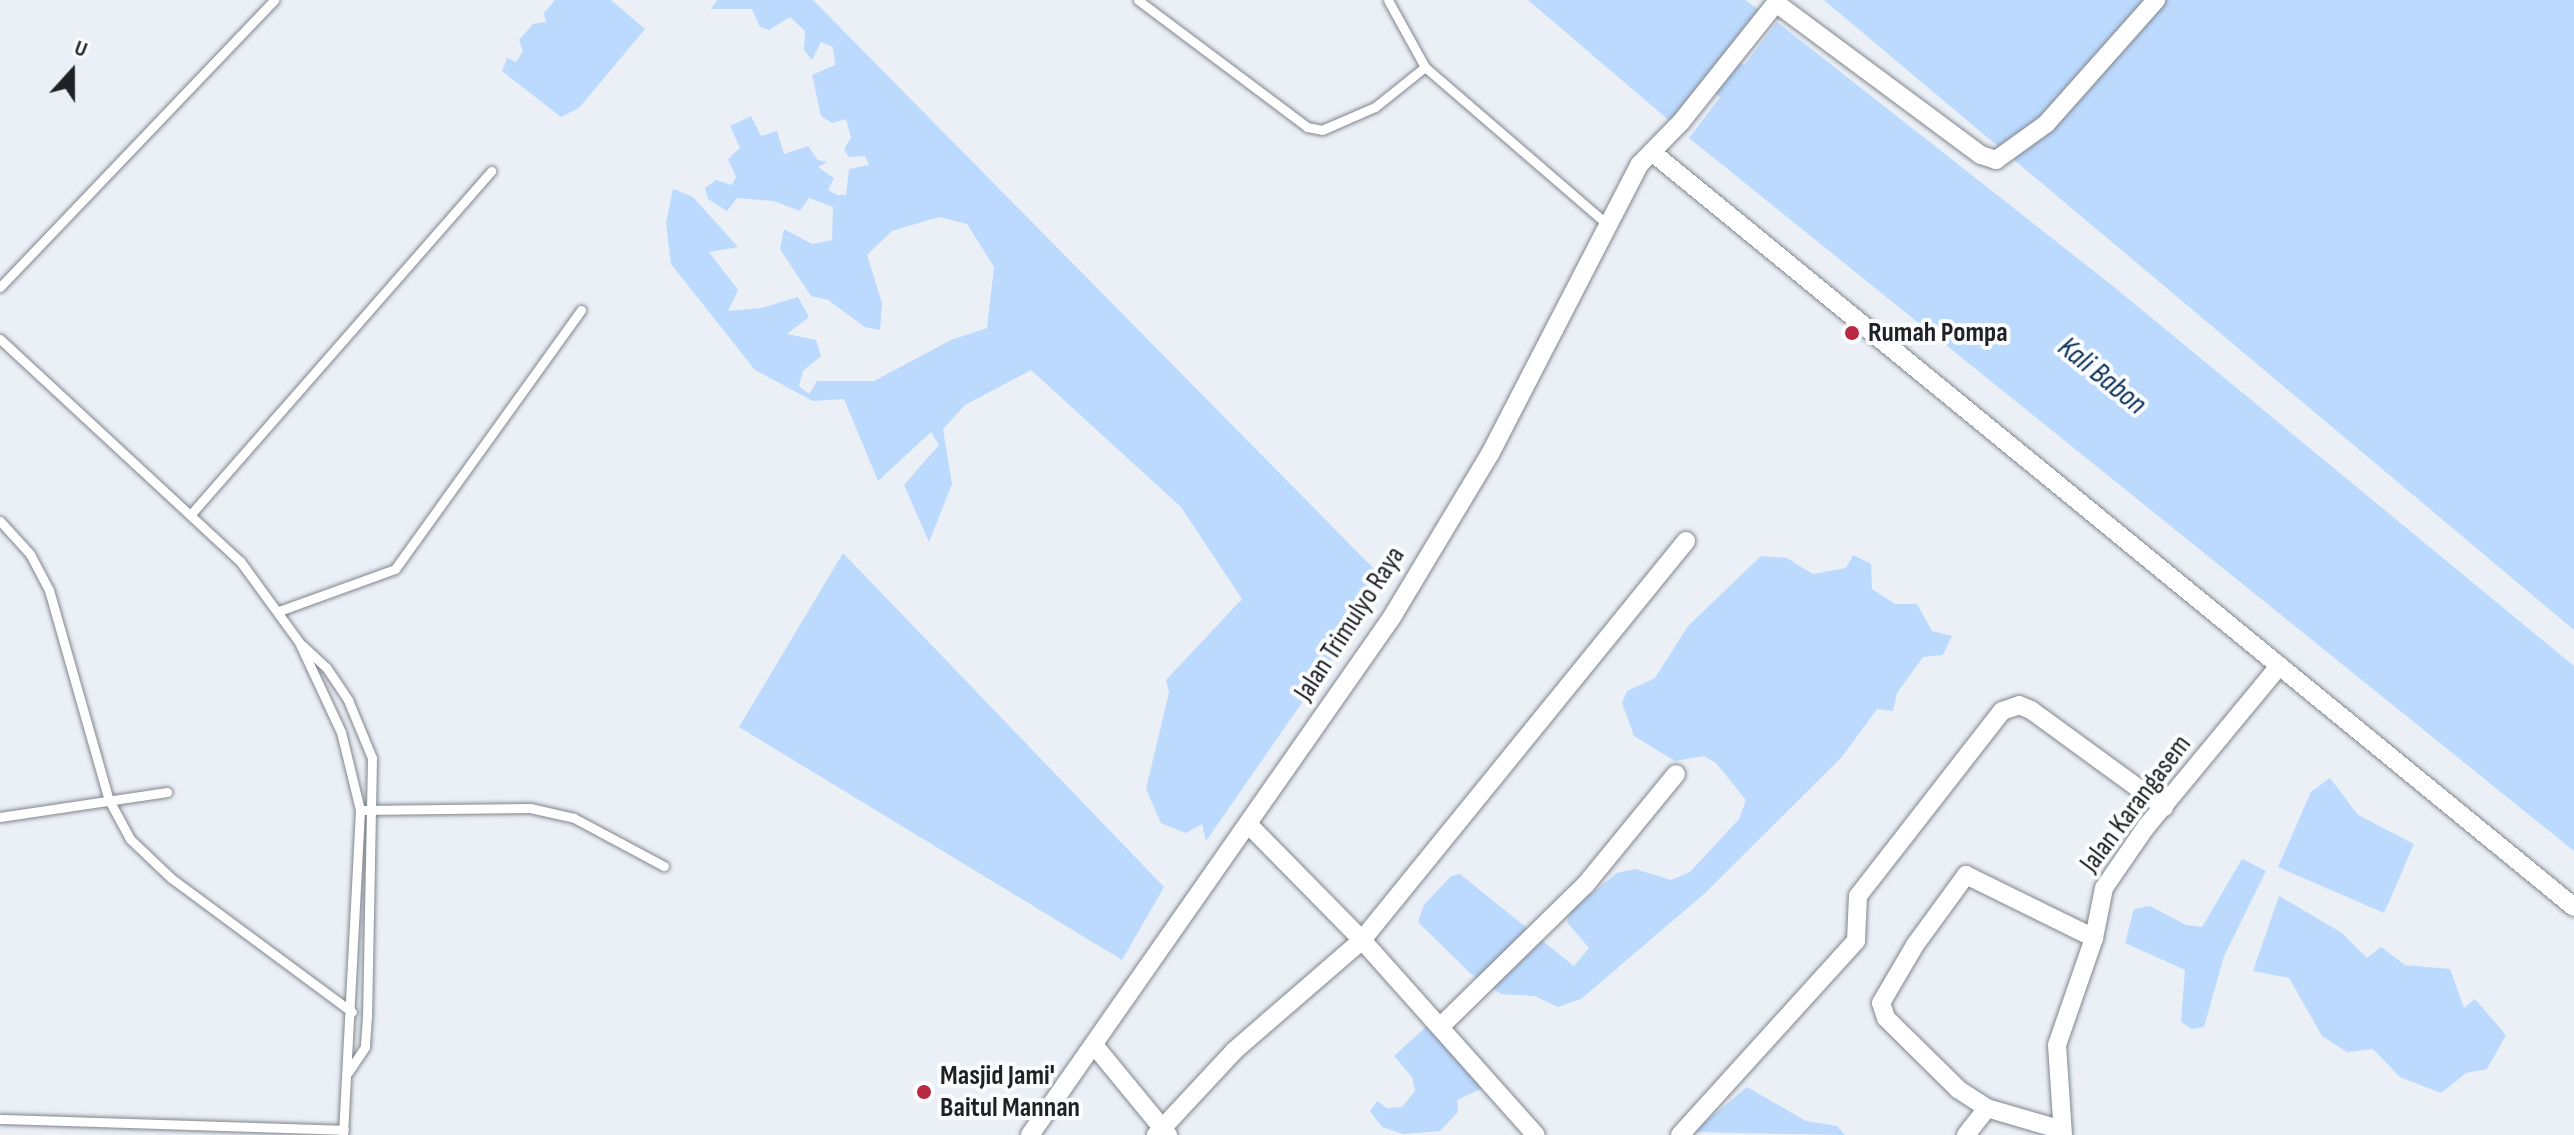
<!DOCTYPE html>
<html>
<head>
<meta charset="utf-8">
<style>
	body { margin:0 }
	#map { position:relative; width:2574px; height:1135px; overflow:hidden; background:#ebf0f7; font-family:"Sofia Sans Condensed",sans-serif }
	div>[style] { position:absolute }
	[style*='--x'] { left:calc(var(--x)*1px); top:calc(var(--y)*1px); width:calc(var(--w)*1px); rotate:calc(var(--a)*1deg) }
	.water>* { inset:0; background:#bcd9fe }
	.river>* { height:40px; margin:-20px; padding:0 20px; transform-origin:20px; border-radius:20px; background:#bcd9fe }
	.roads { filter:drop-shadow(0 0 2px #81858c) drop-shadow(0 0 2px #81858c) }
	.service>* { height:9px; margin:-4.5px; padding:0 4.5px; transform-origin:4.5px; border-radius:4.5px; background:#fff }
	.minor>* { height:18px; margin:-9px; padding:0 9px; transform-origin:9px; border-radius:9px; background:#fff }
	.dots>* { width:22px; height:22px; translate:-50% -50%; box-sizing:border-box; border:4px solid #fcfdfe; border-radius:50% }
	span { translate:-50% -50%; white-space:nowrap; text-align:center; line-height:1.15; -webkit-text-stroke:8px #fcfdfe; paint-order:stroke }
	.poi-label { font-size:28px; color:#1f2124; font-weight:700 }
	.left { translate:0 -50%; text-align:left }
	.street-label { font-size:28px; color:#1f2124 }
	.water-label { font-size:30px; color:#0c2f58; font-style:italic }
	.north { position:absolute; left:32px; top:32px; width:80px; height:80px; -webkit-text-stroke:6px #fcfdfe; paint-order:stroke; rotate:21deg; font-size:22px; font-weight:700; line-height:32px; text-align:center; color:#1f2124 }
	.north::after { content:''; display:block; margin:auto; width:28px; height:36px; background:#1f2124; clip-path:polygon(50% 0,100% 100%,50% 72%,0 100%) }
</style>
</head>
<body>
<div id="map">
	<div class="water">
		<i style="clip-path:polygon(555px 0,611px 0,645px 29px,579px 108px,561px 117px,502px 71px,507px 58px,516px 62px,523px 51px,519px 40px,533px 24px,546px 22px,544px 13px)"></i>
		<i style="clip-path:polygon(717px 0,813px 0,1378px 573px,1362px 597px,1369px 606px,1206px 841px,1202px 824px,1186px 833px,1161px 823px,1146px 789px,1169px 692px,1166px 680px,1242px 599px,1181px 507px,1031px 370px,965px 405px,943px 429px,952px 484px,929px 542px,904px 485px,939px 445px,931px 432px,878px 481px,844px 399px,813px 401px,755px 370px,671px 264px,666px 223px,673px 189px,693px 197px,738px 247px,709px 252px,738px 290px,728px 311px,761px 308px,798px 297px,809px 317px,787px 334px,816px 340px,821px 356px,803px 371px,799px 386px,809px 394px,817px 381px,874px 381px,951px 340px,987px 328px,994px 267px,967px 224px,939px 217px,912px 225px,892px 231px,867px 255px,882px 303px,880px 330px,865px 327px,828px 300px,811px 296px,780px 249px,784px 229px,812px 244px,832px 240px,833px 207px,809px 198px,800px 211px,774px 201px,737px 198px,727px 211px,708px 199px,705px 188px,716px 180px,732px 185px,736px 177px,728px 159px,740px 148px,730px 126px,751px 116px,761px 136px,777px 131px,784px 154px,808px 146px,818px 160px,827px 162px,818px 167px,834px 178px,828px 190px,838px 195px,846px 195px,849px 169px,869px 165px,865px 156px,849px 157px,844px 149px,851px 138px,846px 119px,832px 123px,821px 116px,812px 75px,835px 65px,833px 47px,821px 42px,812px 60px,804px 50px,805px 31px,790px 17px,769px 30px,760px 27px,752px 9px,711px 9px)"></i>
		<i style="clip-path:polygon(1528px 0,1745px 0,1759px 10px,1672px 123px)"></i>
		<i style="clip-path:polygon(1824px 0,2574px 0,2574px 630px,2007px 154px)"></i>
		<i style="clip-path:polygon(1777px 22px,2114px 287px,2574px 666px,2574px 851px,1689px 138px)"></i>
		<i style="clip-path:polygon(843px 553px,1164px 887px,1122px 960px,739px 727px)"></i>
		<i style="clip-path:polygon(1853px 555px,1871px 564px,1872px 589px,1895px 604px,1917px 604px,1932px 631px,1952px 636px,1943px 655px,1923px 657px,1897px 693px,1893px 711px,1877px 709px,1842px 757px,1704px 894px,1581px 999px,1558px 1007px,1535px 996px,1501px 994px,1470px 973px,1418px 922px,1424px 905px,1451px 876px,1460px 874px,1574px 966px,1589px 948px,1567px 922px,1571px 910px,1617px 873px,1635px 869px,1671px 880px,1690px 872px,1739px 819px,1746px 800px,1716px 763px,1704px 756px,1675px 761px,1634px 736px,1622px 703px,1627px 691px,1655px 678px,1688px 626px,1761px 556px,1787px 558px,1813px 574px,1846px 568px)"></i>
		<i style="clip-path:polygon(2330px 778px,2358px 815px,2414px 844px,2384px 913px,2278px 867px,2311px 792px)"></i>
		<i style="clip-path:polygon(2242px 859px,2266px 871px,2224px 956px,2204px 1027px,2192px 1029px,2181px 1022px,2185px 970px,2125px 943px,2134px 909px,2150px 906px,2186px 925px,2202px 927px)"></i>
		<i style="clip-path:polygon(2279px 896px,2342px 933px,2367px 958px,2381px 947px,2405px 965px,2450px 969px,2464px 1008px,2475px 999px,2506px 1035px,2487px 1069px,2466px 1073px,2441px 1093px,2400px 1077px,2373px 1049px,2347px 1052px,2322px 1036px,2289px 978px,2253px 971px)"></i>
		<i style="clip-path:polygon(1431px 1022px,1485px 1087px,1457px 1100px,1458px 1112px,1440px 1131px,1403px 1134px,1382px 1127px,1370px 1111px,1377px 1101px,1387px 1108px,1402px 1107px,1415px 1091px,1412px 1077px,1394px 1056px)"></i>
		<i style="clip-path:polygon(1747px 1087px,1806px 1121px,1837px 1126px,1845px 1135px,1693px 1132px)"></i>
	</div>
	<div class="river">
		<i style="--x:1630;--y:0;--w:186;--a:38.5"></i>
	</div>
	<div class="roads">
		<div class="service">
			<i style="--x:1138;--y:0;--w:211;--a:36.9"></i>
			<i style="--x:1307;--y:127;--w:15;--a:11"></i>
			<i style="--x:1322;--y:130;--w:58;--a:-23.5"></i>
			<i style="--x:1375;--y:107;--w:64;--a:-38.7"></i>
			<i style="--x:1425;--y:67;--w:239;--a:40.8"></i>
			<i style="--x:1388;--y:0;--w:77;--a:61.1"></i>
			<i style="--x:0;--y:287;--w:397;--a:-46.3"></i>
			<i style="--x:0;--y:339;--w:327;--a:42.8"></i>
			<i style="--x:240;--y:561;--w:100;--a:53.9"></i>
			<i style="--x:299;--y:642;--w:99;--a:65"></i>
			<i style="--x:341;--y:732;--w:80;--a:76.3"></i>
			<i style="--x:360;--y:810;--w:325;--a:93"></i>
			<i style="--x:191;--y:514;--w:456;--a:-48.8"></i>
			<i style="--x:0;--y:521;--w:45;--a:47.7"></i>
			<i style="--x:30;--y:554;--w:41;--a:62.2"></i>
			<i style="--x:49;--y:590;--w:218;--a:74.1"></i>
			<i style="--x:109;--y:800;--w:44;--a:61.7"></i>
			<i style="--x:130;--y:839;--w:57;--a:43.6"></i>
			<i style="--x:171;--y:878;--w:225;--a:36.5"></i>
			<i style="--x:279;--y:611;--w:123;--a:-19.9"></i>
			<i style="--x:395;--y:569;--w:319;--a:-54.3"></i>
			<i style="--x:302;--y:645;--w:33;--a:43"></i>
			<i style="--x:326;--y:667;--w:40;--a:56"></i>
			<i style="--x:348;--y:700;--w:63;--a:67.5"></i>
			<i style="--x:372;--y:758;--w:258;--a:91.1"></i>
			<i style="--x:367;--y:1016;--w:31;--a:94"></i>
			<i style="--x:365;--y:1047;--w:30;--a:124"></i>
			<i style="--x:360;--y:810;--w:170;--a:-0.7"></i>
			<i style="--x:530;--y:808;--w:45;--a:12.8"></i>
			<i style="--x:574;--y:818;--w:102;--a:28.1"></i>
			<i style="--x:0;--y:817;--w:169;--a:-8.5"></i>
			<i style="--x:0;--y:1119;--w:344;--a:1.8"></i>
		</div>
		<div class="minor">
			<i style="--x:1653;--y:153;--w:1190;--a:39.31"></i>
			<i style="--x:1250;--y:826;--w:160;--a:45.5"></i>
			<i style="--x:1362;--y:940;--w:261;--a:48.3"></i>
			<i style="--x:1441;--y:1026;--w:203;--a:-44.4"></i>
			<i style="--x:1586;--y:884;--w:142;--a:-50.7"></i>
			<i style="--x:1094;--y:1045;--w:117;--a:50.6"></i>
			<i style="--x:2062;--y:1130;--w:78;--a:-163.7"></i>
			<i style="--x:1987;--y:1108;--w:35;--a:-147"></i>
			<i style="--x:1958;--y:1089;--w:101;--a:-135.4"></i>
			<i style="--x:1886;--y:1018;--w:16;--a:-108"></i>
			<i style="--x:1881;--y:1003;--w:67;--a:-59.6"></i>
			<i style="--x:1915;--y:945;--w:87;--a:-53.9"></i>
			<i style="--x:1966;--y:875;--w:143;--a:26.2"></i>
			<i style="--x:1030;--y:1135;--w:632;--a:-55.05"></i>
			<i style="--x:1392;--y:617;--w:190;--a:-59"></i>
			<i style="--x:1490;--y:454;--w:326;--a:-62.7"></i>
			<i style="--x:1640;--y:164;--w:59;--a:-45.7"></i>
			<i style="--x:1681;--y:122;--w:152;--a:-51.4"></i>
			<i style="--x:1776;--y:3;--w:255;--a:36.6"></i>
			<i style="--x:1981;--y:155;--w:16;--a:18"></i>
			<i style="--x:1996;--y:160;--w:62;--a:-35.8"></i>
			<i style="--x:2046;--y:124;--w:166;--a:-48.4"></i>
			<i style="--x:1156;--y:1135;--w:115;--a:-47.1"></i>
			<i style="--x:1234;--y:1051;--w:169;--a:-40.9"></i>
			<i style="--x:1362;--y:940;--w:514;--a:-50.92"></i>
			<i style="--x:1680;--y:1135;--w:262;--a:-47.8"></i>
			<i style="--x:1856;--y:941;--w:45;--a:-87.5"></i>
			<i style="--x:1858;--y:896;--w:234;--a:-52.1"></i>
			<i style="--x:2002;--y:711;--w:18;--a:-19"></i>
			<i style="--x:2019;--y:705;--w:13;--a:23"></i>
			<i style="--x:2031;--y:710;--w:165;--a:36.1"></i>
			<i style="--x:1966;--y:1135;--w:34;--a:-52"></i>
			<i style="--x:2063;--y:1135;--w:90;--a:-93.8"></i>
			<i style="--x:2057;--y:1045;--w:113;--a:-70.9"></i>
			<i style="--x:2094;--y:938;--w:51;--a:-78.7"></i>
			<i style="--x:2104;--y:888;--w:74;--a:-55.5"></i>
			<i style="--x:2146;--y:827;--w:209;--a:-50.4"></i>
		</div>
	</div>
	<div class="dots">
		<i style="left:1852px;top:333px;background:#b92841"></i>
		<i style="left:924px;top:1092px;background:#b92841"></i>
	</div>
	<div class="poi-label">
		<span class="left" style="left:1868px;top:333px">Rumah Pompa</span>
		<span class="left" style="left:940px;top:1092px">Masjid Jami'<br>Baitul Mannan</span>
	</div>
	<div class="street-label">
		<span style="left:1350px;top:624px;rotate:-57deg">Jalan Trimulyo Raya</span>
		<span style="left:2136px;top:804px;rotate:-53deg">Jalan Karangasem</span>
	</div>
	<div class="water-label">
		<span style="left:2102px;top:376px;rotate:39deg">Kali Babon</span>
	</div>
	<div class="north">U</div>
</div>
</body>
</html>
